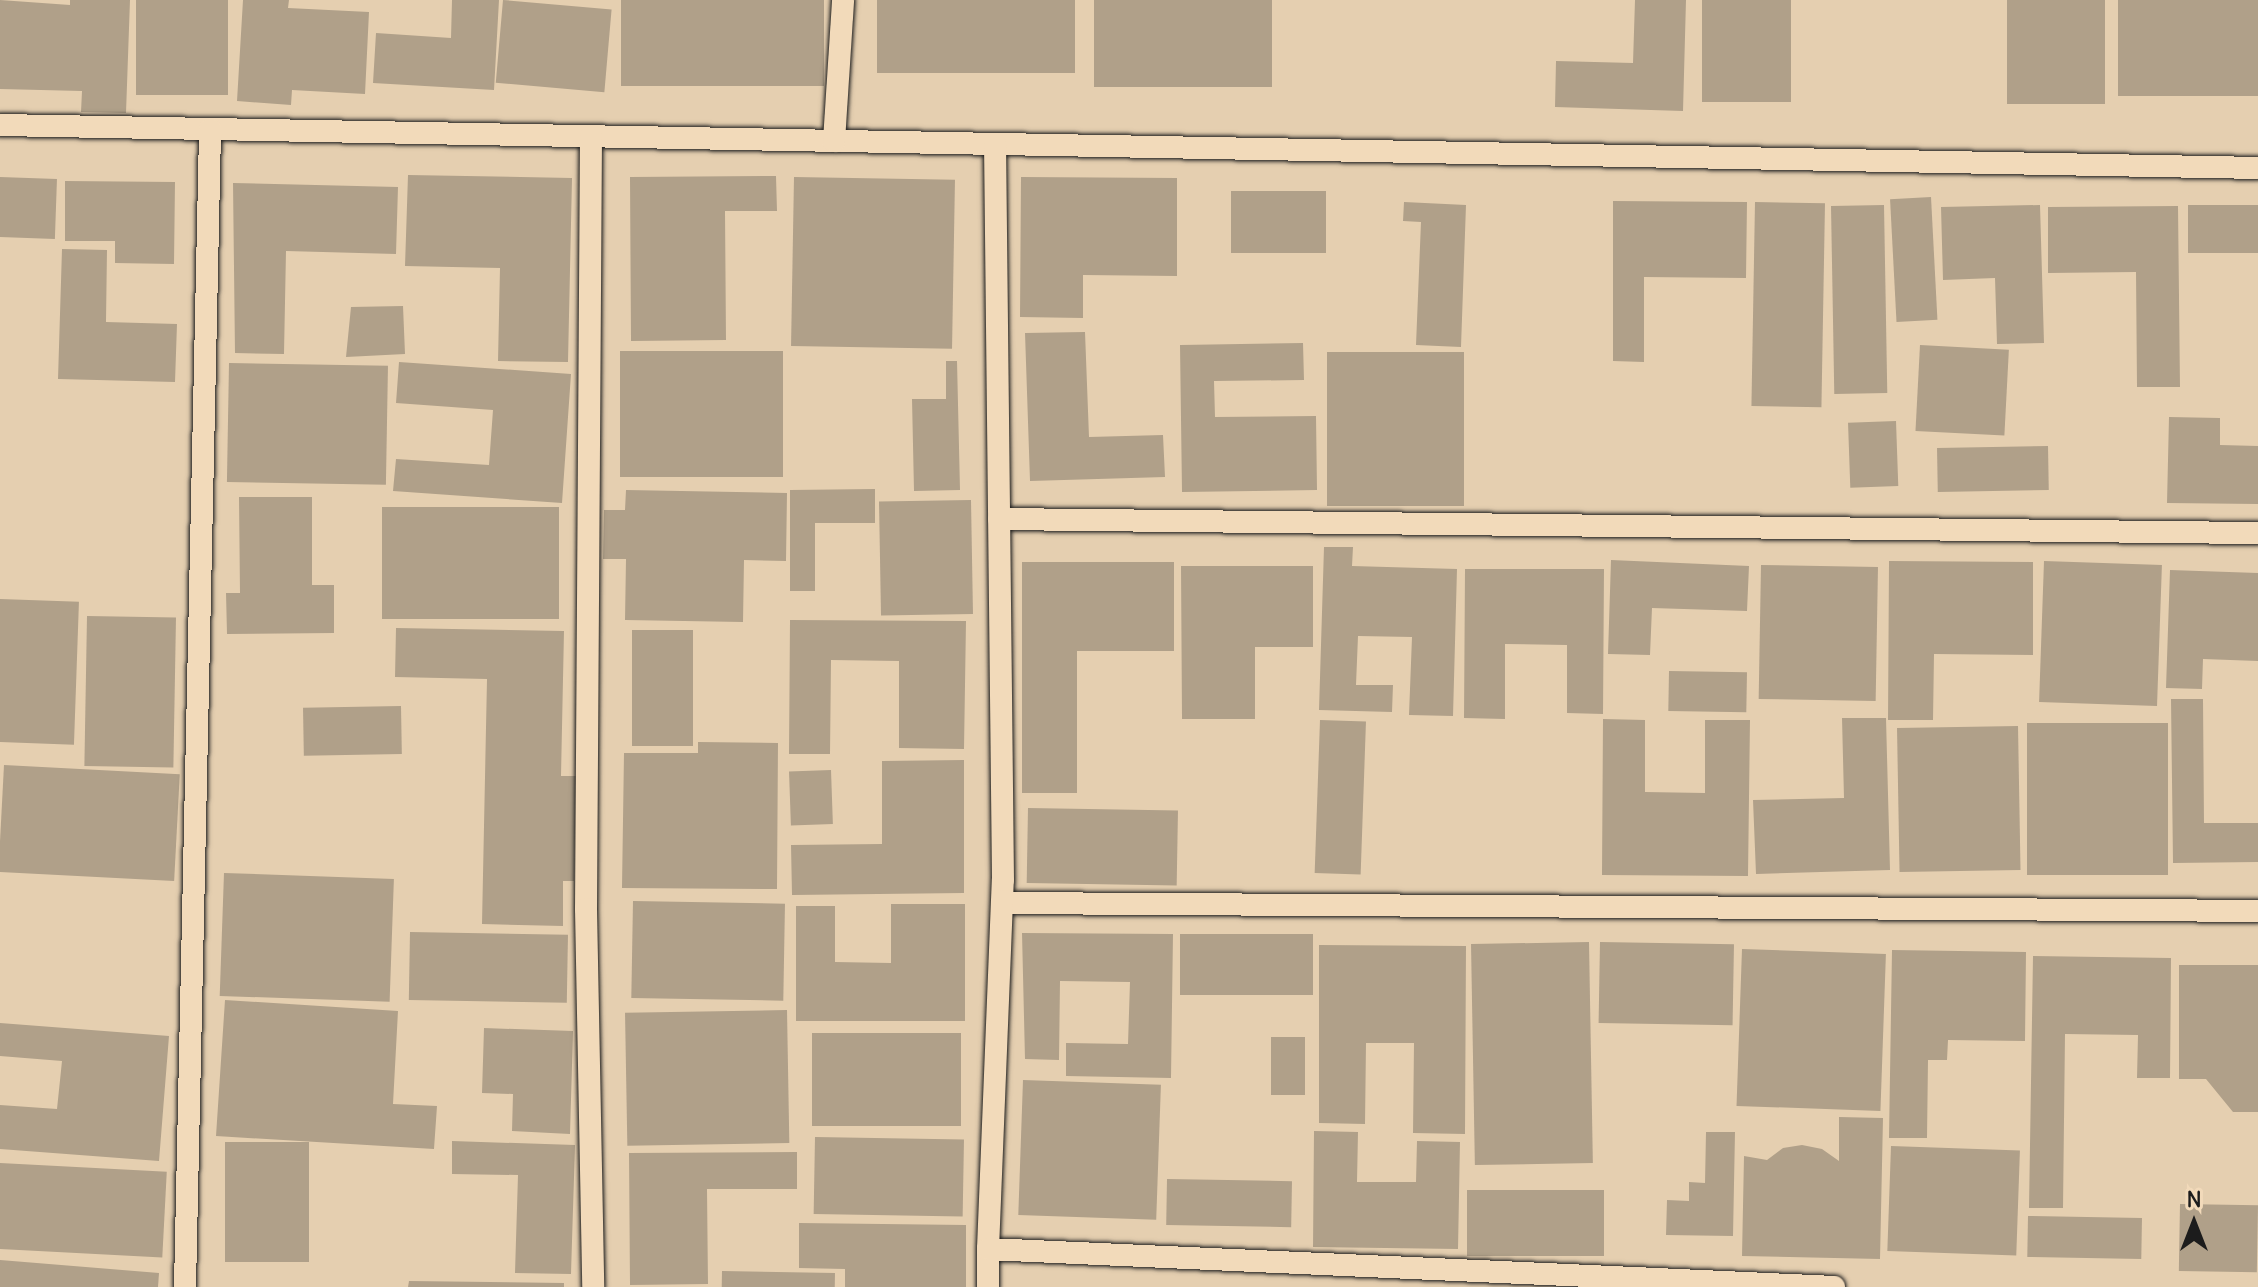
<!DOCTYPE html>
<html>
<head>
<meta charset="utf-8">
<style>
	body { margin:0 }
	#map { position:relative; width:2258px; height:1287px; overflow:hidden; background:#e5cfb0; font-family:Delius,sans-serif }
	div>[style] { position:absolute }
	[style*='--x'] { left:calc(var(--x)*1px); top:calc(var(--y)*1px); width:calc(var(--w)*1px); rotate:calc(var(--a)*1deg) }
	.building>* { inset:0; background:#b0a089; transform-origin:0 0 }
	.roads { filter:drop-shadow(0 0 2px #1c1c1c) drop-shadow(0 0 2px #1c1c1c) }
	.lane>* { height:22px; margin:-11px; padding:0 11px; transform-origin:11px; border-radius:11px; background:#f2daba }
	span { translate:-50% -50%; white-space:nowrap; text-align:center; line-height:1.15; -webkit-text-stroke:6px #f2daba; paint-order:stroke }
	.north { position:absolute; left:2154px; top:1183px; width:80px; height:80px; -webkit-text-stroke:6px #f2daba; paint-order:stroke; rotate:0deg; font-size:22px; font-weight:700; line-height:32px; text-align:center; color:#1c1c1c }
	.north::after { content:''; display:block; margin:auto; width:28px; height:36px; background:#1c1c1c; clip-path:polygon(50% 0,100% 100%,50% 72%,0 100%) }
</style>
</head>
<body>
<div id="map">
	<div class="building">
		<i style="clip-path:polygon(0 0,70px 5px,70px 0,130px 0,126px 113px,81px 112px,82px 91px,0 89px)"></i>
		<i style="left:136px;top:0;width:92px;height:95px"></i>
		<i style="clip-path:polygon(243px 0,289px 0,288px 8px,369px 12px,365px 94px,292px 90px,291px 105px,237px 101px)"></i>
		<i style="clip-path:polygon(452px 0,499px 0,494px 90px,373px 83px,376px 33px,451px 38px)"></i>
		<i style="left:503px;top:0;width:109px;height:83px;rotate:5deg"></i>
		<i style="left:621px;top:0;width:203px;height:86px"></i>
		<i style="left:877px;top:0;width:198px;height:73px"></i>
		<i style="left:1094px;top:0;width:178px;height:87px"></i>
		<i style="clip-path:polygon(1635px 0,1686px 0,1683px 111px,1555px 107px,1556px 61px,1633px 63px)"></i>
		<i style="left:1702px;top:0;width:89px;height:102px"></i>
		<i style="left:2007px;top:0;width:98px;height:104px"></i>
		<i style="left:2118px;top:0;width:140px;height:96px"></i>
		<i style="clip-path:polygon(408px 175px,572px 178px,568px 362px,498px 361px,500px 268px,405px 266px)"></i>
		<i style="clip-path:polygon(776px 176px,777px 211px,725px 211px,726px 340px,631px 341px,630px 177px)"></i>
		<i style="left:0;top:177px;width:57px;height:60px;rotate:2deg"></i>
		<i style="left:794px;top:177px;width:161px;height:169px;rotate:1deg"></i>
		<i style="clip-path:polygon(1021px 177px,1177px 178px,1177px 276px,1083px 275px,1083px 318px,1020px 317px)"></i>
		<i style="clip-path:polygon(65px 181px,175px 182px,174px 264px,115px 263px,115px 241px,65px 241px)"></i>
		<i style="clip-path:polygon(233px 183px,398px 187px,396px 254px,286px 251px,284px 354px,235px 353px)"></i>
		<i style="left:1231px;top:191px;width:95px;height:62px"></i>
		<i style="left:1931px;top:197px;width:123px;height:41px;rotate:87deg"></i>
		<i style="clip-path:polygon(1613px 201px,1747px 202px,1746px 278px,1644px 277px,1644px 362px,1613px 361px)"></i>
		<i style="clip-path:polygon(1404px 202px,1466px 205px,1461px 347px,1416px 345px,1421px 222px,1403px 221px)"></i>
		<i style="left:1755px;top:202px;width:70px;height:204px;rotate:1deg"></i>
		<i style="left:1884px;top:205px;width:188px;height:53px;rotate:89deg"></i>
		<i style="clip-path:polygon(2040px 205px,2044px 343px,1997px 344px,1995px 278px,1943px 280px,1941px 207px)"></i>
		<i style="left:2258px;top:205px;width:48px;height:70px;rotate:90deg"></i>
		<i style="clip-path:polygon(2178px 206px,2180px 387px,2137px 387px,2136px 272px,2048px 273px,2048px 207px)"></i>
		<i style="clip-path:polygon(62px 249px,107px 250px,106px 322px,177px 324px,175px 382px,58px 379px)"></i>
		<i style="clip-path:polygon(403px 306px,405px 354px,346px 357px,351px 307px)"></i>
		<i style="clip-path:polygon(1085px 332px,1089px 437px,1163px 435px,1165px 477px,1030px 481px,1025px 333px)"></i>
		<i style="clip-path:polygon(1303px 343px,1304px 380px,1214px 381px,1215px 417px,1316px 416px,1317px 490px,1182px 492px,1180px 345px)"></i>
		<i style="left:1920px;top:345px;width:89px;height:86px;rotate:3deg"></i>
		<i style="left:783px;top:351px;width:126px;height:163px;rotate:90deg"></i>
		<i style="left:1327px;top:352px;width:137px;height:154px"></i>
		<i style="clip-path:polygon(946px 361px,957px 361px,960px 490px,914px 491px,912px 399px,946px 399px)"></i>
		<i style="clip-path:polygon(399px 362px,571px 374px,562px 503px,393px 491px,396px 459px,489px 465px,493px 410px,396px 403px)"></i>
		<i style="left:229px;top:363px;width:159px;height:119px;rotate:1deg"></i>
		<i style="clip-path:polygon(2169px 417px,2220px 418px,2220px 445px,2258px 446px,2258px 504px,2167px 503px)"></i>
		<i style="left:1896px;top:421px;width:65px;height:48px;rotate:88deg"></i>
		<i style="left:2048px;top:446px;width:44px;height:111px;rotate:89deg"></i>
		<i style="clip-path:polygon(875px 489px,875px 523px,815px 523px,815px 591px,790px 591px,790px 490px)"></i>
		<i style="clip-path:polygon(626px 490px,787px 493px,786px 561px,744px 560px,743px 622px,625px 620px,626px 559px,603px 559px,604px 510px,625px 510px)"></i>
		<i style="clip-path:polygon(239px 497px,312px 497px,312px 585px,334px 585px,334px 633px,227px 634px,226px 593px,240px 593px)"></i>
		<i style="left:971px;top:500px;width:114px;height:92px;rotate:89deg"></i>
		<i style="left:382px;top:507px;width:177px;height:112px"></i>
		<i style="clip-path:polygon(1324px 547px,1353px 547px,1352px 566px,1457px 569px,1453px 716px,1409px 715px,1412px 637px,1358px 636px,1356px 685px,1393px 685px,1392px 712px,1319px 710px)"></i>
		<i style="clip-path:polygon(1611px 560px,1749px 566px,1747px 611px,1652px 608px,1650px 655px,1608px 654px)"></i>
		<i style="clip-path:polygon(1889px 561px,2033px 562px,2033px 655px,1934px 654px,1933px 720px,1888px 720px)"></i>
		<i style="left:2044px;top:561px;width:118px;height:141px;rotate:2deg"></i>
		<i style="clip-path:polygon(1022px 562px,1174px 562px,1174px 651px,1077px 651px,1077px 793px,1022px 793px)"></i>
		<i style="left:1761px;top:565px;width:117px;height:134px;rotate:1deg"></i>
		<i style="clip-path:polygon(1181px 566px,1313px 566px,1313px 647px,1255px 647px,1255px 719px,1182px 719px)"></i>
		<i style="clip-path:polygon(1465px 569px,1604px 569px,1603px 714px,1567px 713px,1567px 645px,1505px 644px,1505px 719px,1464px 718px)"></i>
		<i style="clip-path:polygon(2170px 570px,2258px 573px,2258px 661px,2203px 659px,2202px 689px,2166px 688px)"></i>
		<i style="left:0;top:599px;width:79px;height:143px;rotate:2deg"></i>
		<i style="left:87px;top:616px;width:89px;height:150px;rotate:1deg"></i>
		<i style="clip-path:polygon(790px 620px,966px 621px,964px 749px,899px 748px,899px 661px,831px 660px,830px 754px,789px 754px)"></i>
		<i style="clip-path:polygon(396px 628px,564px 631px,561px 776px,576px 776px,574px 881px,563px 881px,563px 926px,482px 924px,487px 679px,395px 677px)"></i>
		<i style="left:632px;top:630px;width:61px;height:116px"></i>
		<i style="left:1669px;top:671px;width:78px;height:40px;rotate:1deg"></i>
		<i style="clip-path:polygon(2171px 699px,2203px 699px,2204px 823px,2258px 823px,2258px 862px,2173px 863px)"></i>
		<i style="left:401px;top:706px;width:48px;height:98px;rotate:89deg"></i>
		<i style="clip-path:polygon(1842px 718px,1886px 718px,1890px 870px,1756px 874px,1753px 800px,1844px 798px)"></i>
		<i style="clip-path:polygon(1603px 719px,1645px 720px,1645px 792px,1705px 793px,1705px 720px,1750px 720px,1748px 876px,1602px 875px)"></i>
		<i style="left:1320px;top:720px;width:46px;height:153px;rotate:2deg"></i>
		<i style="left:2027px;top:723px;width:141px;height:152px"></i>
		<i style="left:2018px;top:726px;width:144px;height:121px;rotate:89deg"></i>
		<i style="clip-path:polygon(698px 742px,778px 743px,777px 889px,622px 888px,624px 753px,698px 753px)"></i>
		<i style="clip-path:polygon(964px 760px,964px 893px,792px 895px,791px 845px,882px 844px,882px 761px)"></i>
		<i style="left:4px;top:765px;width:176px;height:107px;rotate:3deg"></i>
		<i style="left:831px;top:770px;width:54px;height:42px;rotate:88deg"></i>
		<i style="left:1028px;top:808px;width:150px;height:75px;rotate:1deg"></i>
		<i style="left:224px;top:873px;width:170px;height:123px;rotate:2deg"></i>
		<i style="left:633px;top:901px;width:152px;height:97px;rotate:1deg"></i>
		<i style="clip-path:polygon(891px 904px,965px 904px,965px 1021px,796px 1021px,796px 906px,835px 906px,835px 962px,891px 963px)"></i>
		<i style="left:410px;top:932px;width:158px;height:68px;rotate:1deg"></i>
		<i style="clip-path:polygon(1022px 933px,1173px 934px,1171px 1078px,1066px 1076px,1066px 1043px,1128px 1044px,1130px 982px,1060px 981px,1059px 1060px,1025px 1059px)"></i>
		<i style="left:1180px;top:934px;width:133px;height:61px"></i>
		<i style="left:1589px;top:942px;width:221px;height:118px;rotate:89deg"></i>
		<i style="left:1600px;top:942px;width:134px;height:81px;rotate:1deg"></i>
		<i style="clip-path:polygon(1319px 945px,1466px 946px,1465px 1134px,1413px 1133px,1414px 1043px,1366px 1043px,1365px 1124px,1319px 1123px)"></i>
		<i style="left:1742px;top:949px;width:144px;height:157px;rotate:2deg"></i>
		<i style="clip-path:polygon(1892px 950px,2026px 952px,2025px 1041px,1948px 1040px,1947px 1060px,1928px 1060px,1927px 1138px,1889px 1138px)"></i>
		<i style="clip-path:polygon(2033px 956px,2171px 958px,2170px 1078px,2137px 1078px,2138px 1035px,2065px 1034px,2063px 1208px,2029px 1208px)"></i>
		<i style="clip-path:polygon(2179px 965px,2258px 965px,2258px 1112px,2233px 1112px,2206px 1079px,2179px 1079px)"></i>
		<i style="clip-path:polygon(225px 1000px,398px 1011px,393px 1104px,437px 1106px,434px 1149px,216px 1136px)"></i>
		<i style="left:787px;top:1010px;width:133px;height:162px;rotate:89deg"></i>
		<i style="clip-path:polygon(0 1023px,169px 1036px,159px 1161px,0 1149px,0 1105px,57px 1109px,62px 1061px,0 1056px)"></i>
		<i style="clip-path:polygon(484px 1028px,573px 1031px,570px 1134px,512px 1131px,513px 1094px,482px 1093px)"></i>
		<i style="left:812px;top:1033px;width:149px;height:93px"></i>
		<i style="left:1271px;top:1037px;width:34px;height:58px"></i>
		<i style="left:1023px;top:1080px;width:138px;height:135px;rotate:2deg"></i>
		<i style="clip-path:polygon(1839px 1117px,1883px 1118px,1880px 1259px,1742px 1256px,1744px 1156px,1767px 1160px,1783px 1148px,1802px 1145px,1822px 1149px,1839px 1161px)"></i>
		<i style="clip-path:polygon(1314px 1131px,1358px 1132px,1357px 1182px,1416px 1182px,1417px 1141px,1460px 1142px,1458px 1249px,1313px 1247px)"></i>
		<i style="clip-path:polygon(1706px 1132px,1735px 1132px,1733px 1236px,1666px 1235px,1667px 1200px,1689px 1201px,1689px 1182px,1705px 1183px)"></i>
		<i style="left:815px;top:1137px;width:149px;height:77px;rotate:1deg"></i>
		<i style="clip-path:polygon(452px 1141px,575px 1145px,571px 1274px,515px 1273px,518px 1175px,452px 1174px)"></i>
		<i style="left:225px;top:1142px;width:84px;height:120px"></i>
		<i style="left:1891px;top:1146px;width:129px;height:105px;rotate:2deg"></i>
		<i style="clip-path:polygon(797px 1152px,797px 1189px,707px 1189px,708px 1284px,630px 1285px,629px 1153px)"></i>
		<i style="left:0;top:1163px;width:167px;height:86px;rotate:3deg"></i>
		<i style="left:1167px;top:1179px;width:125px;height:46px;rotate:1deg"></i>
		<i style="left:1467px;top:1190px;width:137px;height:66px"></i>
		<i style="left:2180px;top:1204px;width:78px;height:67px;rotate:1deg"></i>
		<i style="left:2028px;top:1216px;width:114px;height:41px;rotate:1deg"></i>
		<i style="clip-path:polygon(799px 1223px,966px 1225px,966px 1287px,845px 1287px,845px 1269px,799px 1268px)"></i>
		<i style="clip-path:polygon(0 1260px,159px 1273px,158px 1287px,0 1287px)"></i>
		<i style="left:722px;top:1271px;width:113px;height:16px;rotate:1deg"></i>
		<i style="clip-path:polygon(409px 1281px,564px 1283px,564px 1287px,408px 1287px)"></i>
	</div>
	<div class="roads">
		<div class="lane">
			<i style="--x:0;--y:125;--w:2258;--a:1.09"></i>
			<i style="--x:591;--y:136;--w:773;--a:90.37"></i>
			<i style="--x:586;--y:909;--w:378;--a:88.9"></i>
			<i style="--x:834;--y:141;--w:141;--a:-86.3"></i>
			<i style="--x:999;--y:519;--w:1259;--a:0.64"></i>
			<i style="--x:1002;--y:903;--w:1256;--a:0.36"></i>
			<i style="--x:988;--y:1249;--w:369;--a:-87.7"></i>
			<i style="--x:1003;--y:880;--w:736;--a:-90.62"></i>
			<i style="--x:185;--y:1287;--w:1158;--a:-88.76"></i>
			<i style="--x:988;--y:1287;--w:38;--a:-90"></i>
			<i style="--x:988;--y:1249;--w:847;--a:2.57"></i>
		</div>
	</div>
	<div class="north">N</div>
</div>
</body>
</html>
